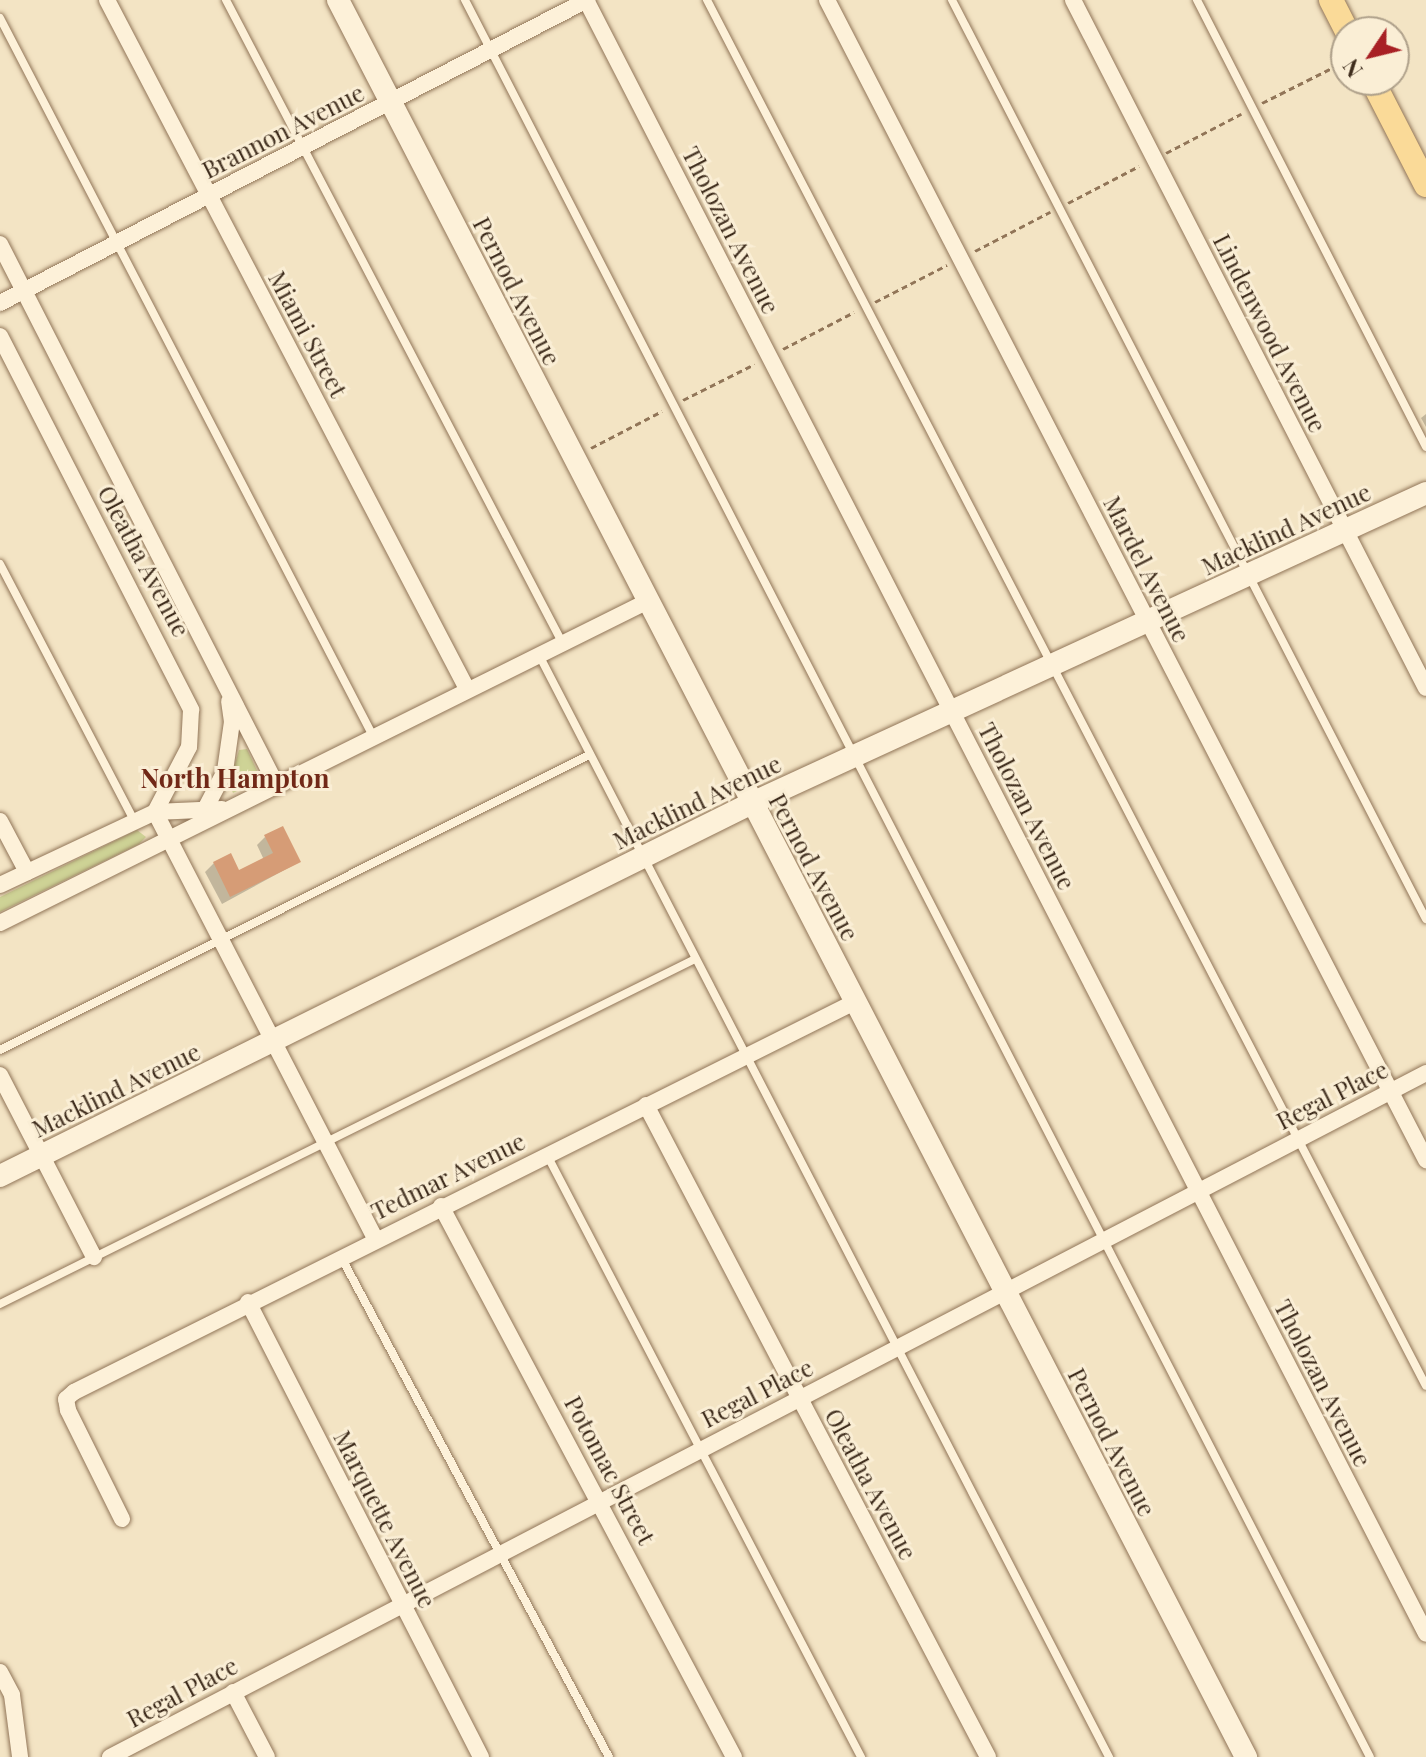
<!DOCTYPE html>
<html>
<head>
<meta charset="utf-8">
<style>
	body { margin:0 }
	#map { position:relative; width:1426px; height:1757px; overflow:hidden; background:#f3e4c4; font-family:"Playfair Display",serif }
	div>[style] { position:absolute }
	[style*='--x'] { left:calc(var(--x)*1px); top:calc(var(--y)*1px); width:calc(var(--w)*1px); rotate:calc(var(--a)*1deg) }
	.green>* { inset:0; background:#ced396 }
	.shadow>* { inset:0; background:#0003 }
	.building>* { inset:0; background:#d69c76 }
	.path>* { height:3px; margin-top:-1.5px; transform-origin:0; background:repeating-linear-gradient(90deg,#917558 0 6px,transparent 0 10px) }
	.roads { filter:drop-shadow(0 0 2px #917558) drop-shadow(0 0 2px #917558) }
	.lane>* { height:8px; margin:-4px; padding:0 4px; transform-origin:4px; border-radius:4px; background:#fdf1d9 }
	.street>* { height:16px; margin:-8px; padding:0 8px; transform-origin:8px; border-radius:8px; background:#fdf1d9 }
	.secondary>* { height:22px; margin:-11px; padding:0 11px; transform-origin:11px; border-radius:11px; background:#fdf1d9 }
	.primary>* { height:24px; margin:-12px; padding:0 12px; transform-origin:12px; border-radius:12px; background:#fada98 }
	span { translate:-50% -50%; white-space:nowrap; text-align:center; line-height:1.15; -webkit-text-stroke:6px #faeed5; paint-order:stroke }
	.street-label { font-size:24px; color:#3f2d1d }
	.neighbourhood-label { font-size:26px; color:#712817; font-weight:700 }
	.north { position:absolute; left:1330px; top:16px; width:80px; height:80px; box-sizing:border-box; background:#faeed5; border:2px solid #afa18b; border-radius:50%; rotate:235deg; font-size:22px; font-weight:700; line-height:32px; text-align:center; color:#3f2d1d }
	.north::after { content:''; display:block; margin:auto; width:28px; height:36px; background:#a82024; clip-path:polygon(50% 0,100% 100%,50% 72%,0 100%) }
</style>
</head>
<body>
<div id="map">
	<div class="green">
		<i style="clip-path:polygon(247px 749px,261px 779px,233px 793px,229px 784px,239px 750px)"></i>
		<i style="clip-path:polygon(137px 830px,146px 837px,139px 844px,0 912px,0 897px)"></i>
	</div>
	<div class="shadow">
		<i style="clip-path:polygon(1426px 414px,1426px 427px,1421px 418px)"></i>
		<i style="clip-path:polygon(265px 837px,299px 862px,222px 904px,205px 872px,214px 863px,238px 873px,264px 860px,257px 845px)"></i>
	</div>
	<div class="building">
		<i style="clip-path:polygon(283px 826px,301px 862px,230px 897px,213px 862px,231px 853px,239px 870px,273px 853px,264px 835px)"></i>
	</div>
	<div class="path">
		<i style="--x:1262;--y:103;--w:94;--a:-26.6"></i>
		<i style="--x:1166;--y:153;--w:85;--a:-27.5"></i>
		<i style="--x:1068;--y:203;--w:80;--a:-27.5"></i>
		<i style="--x:975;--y:251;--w:85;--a:-27.5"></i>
		<i style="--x:875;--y:302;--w:81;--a:-27.2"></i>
		<i style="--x:783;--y:349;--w:80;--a:-27.5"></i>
		<i style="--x:683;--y:400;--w:80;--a:-26.6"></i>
		<i style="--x:591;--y:448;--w:80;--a:-27.5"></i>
	</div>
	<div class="roads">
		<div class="lane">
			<i style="--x:226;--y:0;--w:727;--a:62.38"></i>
			<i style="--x:465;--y:0;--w:1976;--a:62.75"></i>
			<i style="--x:707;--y:0;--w:1561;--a:62.58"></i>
			<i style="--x:952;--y:0;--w:1034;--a:62.72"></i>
			<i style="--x:1197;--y:0;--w:502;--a:62.87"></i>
			<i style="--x:0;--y:18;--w:809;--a:62.55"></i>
			<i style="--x:0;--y:564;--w:289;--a:62.4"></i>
			<i style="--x:539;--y:655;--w:1241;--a:62.65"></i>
			<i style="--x:0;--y:1050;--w:659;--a:-26.6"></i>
			<i style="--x:547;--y:1155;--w:679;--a:62.45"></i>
			<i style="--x:341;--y:1257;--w:567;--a:61.81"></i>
			<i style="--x:0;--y:1304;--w:776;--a:-26.4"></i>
		</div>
		<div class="street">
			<i style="--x:107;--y:0;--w:777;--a:62.41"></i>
			<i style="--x:586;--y:0;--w:1837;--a:62.79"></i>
			<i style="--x:827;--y:0;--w:1306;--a:62.69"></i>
			<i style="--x:1073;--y:0;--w:773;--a:62.84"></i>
			<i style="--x:0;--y:244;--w:609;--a:62.93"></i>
			<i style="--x:0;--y:303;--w:661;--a:-27.3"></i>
			<i style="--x:0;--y:336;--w:420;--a:62.9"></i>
			<i style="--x:191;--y:710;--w:37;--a:93"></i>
			<i style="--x:189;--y:747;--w:73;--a:117.6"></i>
			<i style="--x:155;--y:812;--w:480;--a:62.7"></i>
			<i style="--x:202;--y:815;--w:50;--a:-62.4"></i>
			<i style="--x:225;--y:771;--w:49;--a:-81.9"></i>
			<i style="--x:232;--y:722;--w:21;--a:-98"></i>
			<i style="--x:0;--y:821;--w:58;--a:62.1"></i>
			<i style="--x:0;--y:885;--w:171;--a:-25.2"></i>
			<i style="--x:155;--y:812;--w:67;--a:-2.6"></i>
			<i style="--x:0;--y:923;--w:724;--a:-26.42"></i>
			<i style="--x:0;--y:1075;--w:205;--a:62.7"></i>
			<i style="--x:646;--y:1105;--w:736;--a:62.32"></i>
			<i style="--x:441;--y:1206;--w:624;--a:62"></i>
			<i style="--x:248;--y:1302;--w:511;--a:62.88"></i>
			<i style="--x:122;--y:1519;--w:122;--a:-116.4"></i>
			<i style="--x:68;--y:1410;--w:11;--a:-100"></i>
			<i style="--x:66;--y:1399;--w:11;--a:-41"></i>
			<i style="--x:74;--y:1392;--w:873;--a:-26.54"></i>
			<i style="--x:0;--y:1672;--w:26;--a:62"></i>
			<i style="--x:12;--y:1695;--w:63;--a:82.6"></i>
			<i style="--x:233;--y:1692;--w:73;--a:62.4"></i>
			<i style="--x:110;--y:1757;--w:1483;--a:-27.46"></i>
		</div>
		<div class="secondary">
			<i style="--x:338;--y:0;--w:1978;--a:62.67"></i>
			<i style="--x:0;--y:1176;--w:839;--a:-26.38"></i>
			<i style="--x:752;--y:803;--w:742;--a:-24.7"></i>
		</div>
		<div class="primary">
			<i style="--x:1331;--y:0;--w:36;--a:63"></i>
			<i style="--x:1372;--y:80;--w:118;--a:62.8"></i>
		</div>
	</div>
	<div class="street-label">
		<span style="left:283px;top:131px;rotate:-27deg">Brannon Avenue</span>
		<span style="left:731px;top:230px;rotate:63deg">Tholozan Avenue</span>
		<span style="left:517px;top:291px;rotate:63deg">Pernod Avenue</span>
		<span style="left:1270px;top:333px;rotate:63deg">Lindenwood Avenue</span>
		<span style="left:308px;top:334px;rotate:62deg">Miami Street</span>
		<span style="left:1286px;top:529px;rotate:-25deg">Macklind Avenue</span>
		<span style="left:144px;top:561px;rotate:62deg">Oleatha Avenue</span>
		<span style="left:1147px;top:569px;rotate:63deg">Mardel Avenue</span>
		<span style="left:697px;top:802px;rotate:-26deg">Macklind Avenue</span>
		<span style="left:1027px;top:806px;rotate:63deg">Tholozan Avenue</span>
		<span style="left:814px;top:867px;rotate:62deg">Pernod Avenue</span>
		<span style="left:116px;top:1090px;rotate:-26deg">Macklind Avenue</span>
		<span style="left:1332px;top:1095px;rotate:-27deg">Regal Place</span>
		<span style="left:448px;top:1176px;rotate:-26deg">Tedmar Avenue</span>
		<span style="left:1323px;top:1383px;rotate:63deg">Tholozan Avenue</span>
		<span style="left:757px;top:1393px;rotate:-27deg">Regal Place</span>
		<span style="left:1112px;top:1442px;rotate:63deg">Pernod Avenue</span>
		<span style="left:610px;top:1470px;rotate:62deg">Potomac Street</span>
		<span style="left:871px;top:1484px;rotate:62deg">Oleatha Avenue</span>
		<span style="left:385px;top:1519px;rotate:63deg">Marquette Avenue</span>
		<span style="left:182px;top:1692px;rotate:-28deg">Regal Place</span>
	</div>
	<div class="neighbourhood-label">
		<span style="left:235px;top:778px">North Hampton</span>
	</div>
	<div class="north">N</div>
</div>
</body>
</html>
